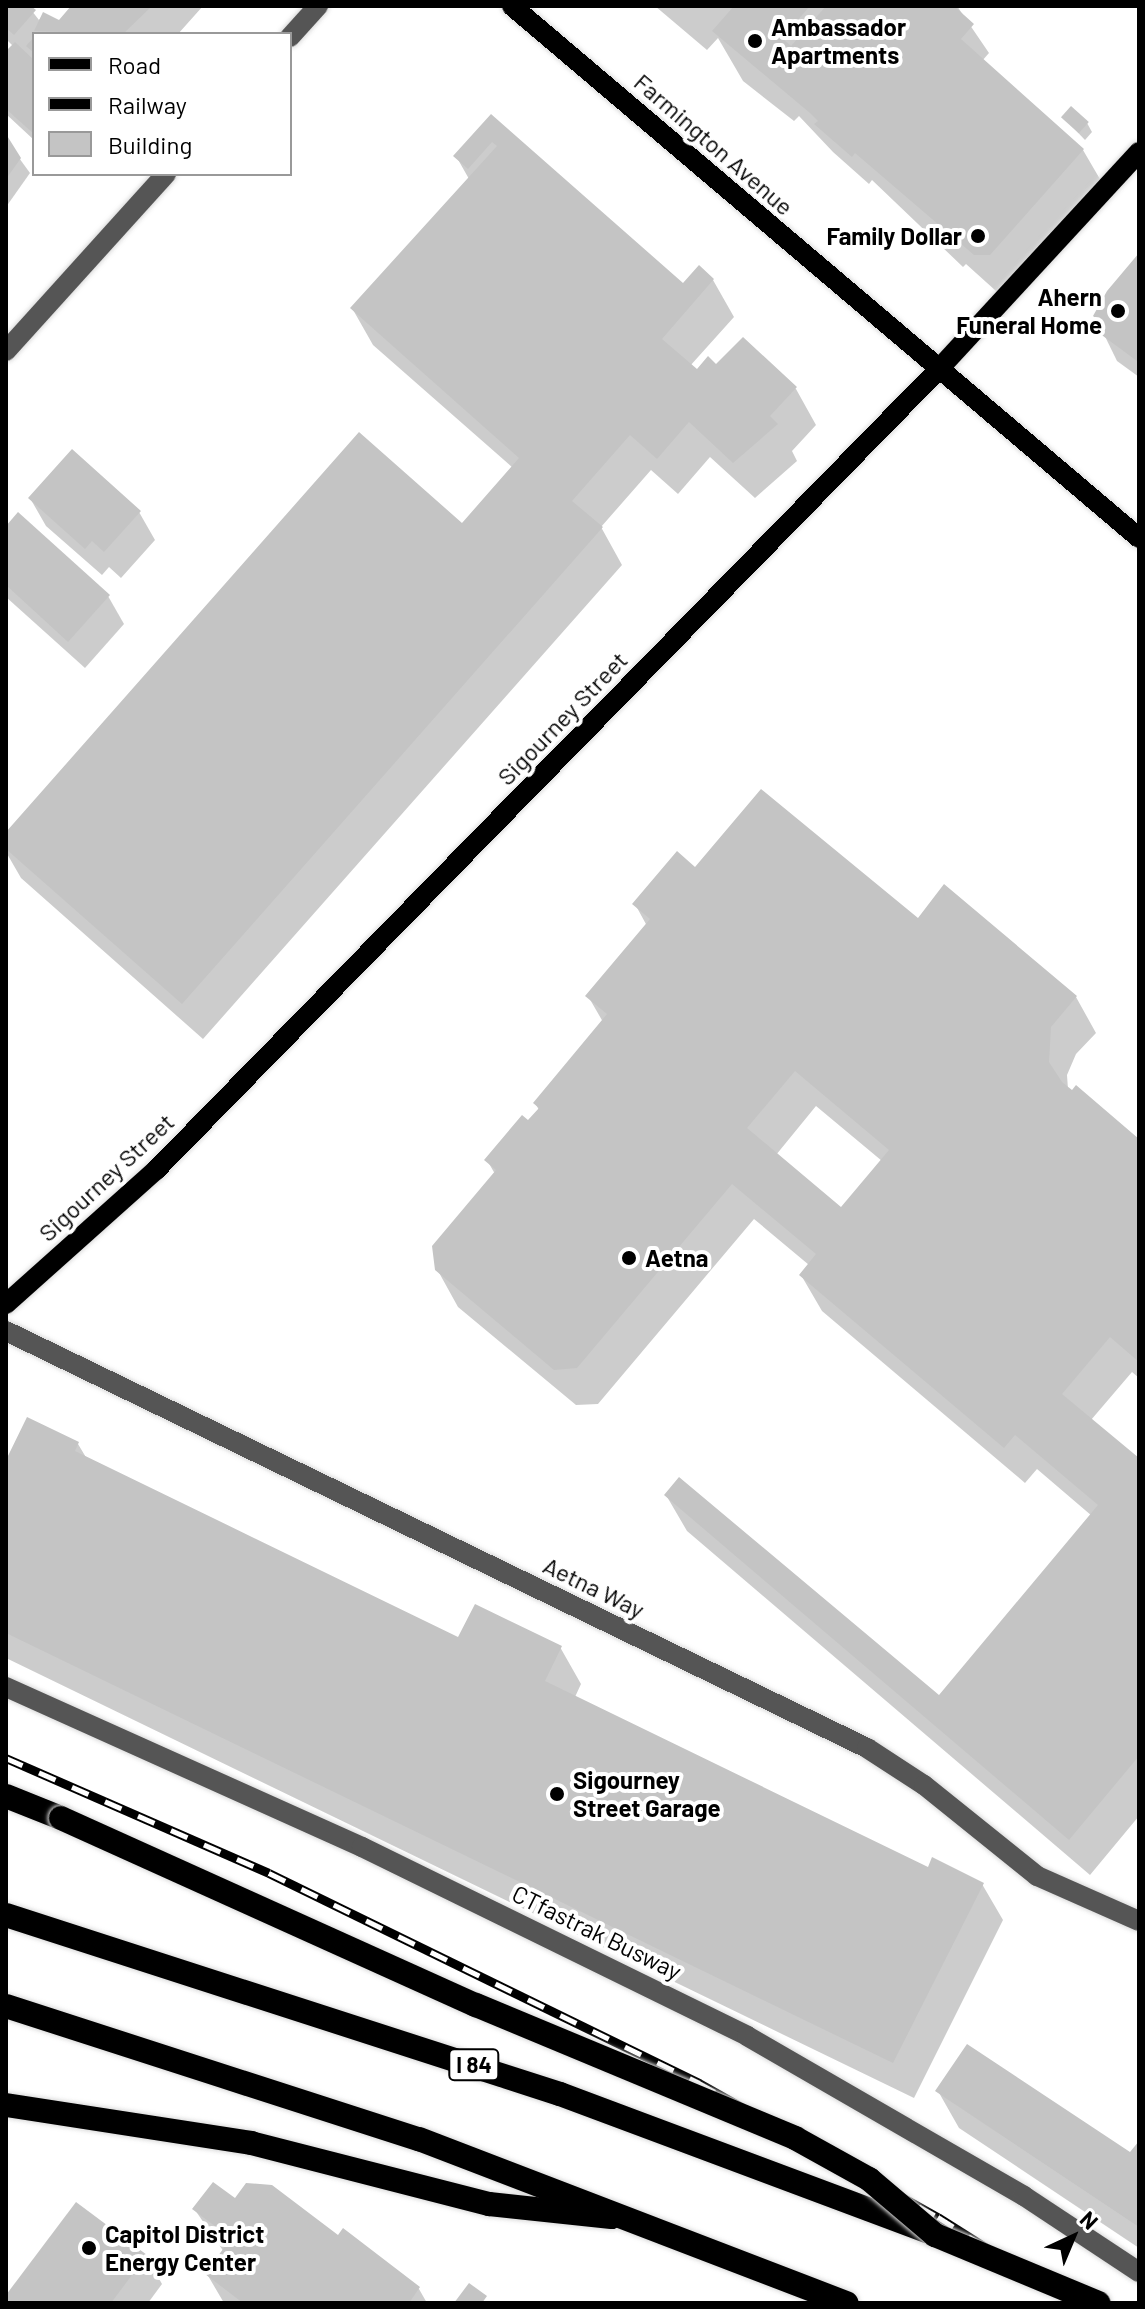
<!DOCTYPE html>
<html>
<head>
<meta charset="utf-8">
<style>
	body { margin:0 }
	#map { position:relative; width:1145px; height:2309px; overflow:hidden; background:#fff; font-family:Barlow,sans-serif }
	div>[style] { position:absolute }
	[style*='--x'] { left:calc(var(--x)*1px); top:calc(var(--y)*1px); width:calc(var(--w)*1px); rotate:calc(var(--a)*1deg) }
	.shadow>* { inset:0; background:#0003 }
	.building>* { inset:0; background:#c4c4c4; transform-origin:0 0 }
	.roads { filter:drop-shadow(0 0 2px #dbdbdb) drop-shadow(0 0 2px #dbdbdb) }
	.minor>* { height:20px; margin:-10px; padding:0 10px; transform-origin:10px; border-radius:10px; background:#555 }
	.major>* { height:20px; margin:-10px; padding:0 10px; transform-origin:10px; border-radius:10px; background:#000 }
	.highway>* { height:24px; margin:-12px; padding:0 12px; transform-origin:12px; border-radius:12px; background:#000 }
	.rail>* { height:9px; margin-top:-4.5px; transform-origin:0; background:repeating-linear-gradient(90deg,#fff 0 18px,#000 0 36px); box-sizing:border-box; border-block:2px solid #000 }
	.bridges { filter:drop-shadow(0 0 2px #dbdbdb) drop-shadow(0 0 2px #dbdbdb) }
	.highway-bridge>* { height:24px; margin:-12px; padding:0 12px; transform-origin:12px; border-radius:12px; background:#000 }
	.dots>* { width:22px; height:22px; translate:-50% -50%; box-sizing:border-box; border:4px solid #fff; border-radius:50% }
	span { translate:-50% -50%; white-space:nowrap; text-align:center; line-height:1.15; -webkit-text-stroke:8px #fff; paint-order:stroke }
	.shield-label span { padding:2px 6px; background:#fff; border:2px solid; border-radius:6px; -webkit-text-stroke-width:0 }
	.shield-label { font-size:22px; color:#000; font-weight:700 }
	.poi-label { font-size:24px; color:#000; font-weight:700 }
	.left { translate:0 -50%; text-align:left }
	.right { translate:-100% -50%; text-align:right }
	.street-label { font-size:24px; color:#000 }
	.frame { position:absolute; inset:0; border:8px solid #000; pointer-events:none }
	.legend { position:absolute; left:32px; top:32px; width:260px; height:144px; box-sizing:border-box; background:#fff; border:2px solid #999; margin:0; padding:10px 14px; list-style:none; font-size:24px; color:#000 }
	.legend li { display:flex; align-items:center; gap:16px; height:40px }
	.legend b { width:40px; border:2px solid #999 }
	.north { position:absolute; left:1033px; top:2197px; width:80px; height:80px; -webkit-text-stroke:6px #fff; paint-order:stroke; rotate:44deg; font-size:22px; font-weight:700; line-height:32px; text-align:center; color:#000 }
	.north::after { content:''; display:block; margin:auto; width:28px; height:36px; background:#000; clip-path:polygon(50% 0,100% 100%,50% 72%,0 100%) }
</style>
</head>
<body>
<div id="map">
	<div class="shadow">
		<i style="clip-path:polygon(6px 6px,28px 6px,39px 20px,43px 15px,59px 23px,74px 6px,203px 6px,178px 34px,34px 34px,34px 140px,6px 114px,6px 54px,13px 46px,6px 39px)"></i>
		<i style="clip-path:polygon(655px 6px,957px 6px,989px 53px,982px 61px,1083px 150px,1104px 186px,1011px 290px,996px 291px,966px 264px,963px 267px,872px 180px,869px 184px,833px 152px,799px 116px,794px 121px,743px 81px,718px 38px,707px 50px)"></i>
		<i style="clip-path:polygon(491px 117px,683px 286px,699px 268px,713px 280px,734px 317px,690px 366px,697px 371px,716px 366px,743px 340px,796px 389px,816px 425px,792px 451px,797px 461px,755px 498px,710px 457px,678px 494px,651px 470px,601px 527px,622px 565px,203px 1039px,21px 878px,6px 852px,6px 835px,462px 525px,513px 468px,373px 345px,352px 308px,469px 179px,456px 156px)"></i>
		<i style="clip-path:polygon(1063px 117px,1087px 123px,1092px 132px,1085px 140px)"></i>
		<i style="clip-path:polygon(6px 140px,30px 173px,6px 207px)"></i>
		<i style="clip-path:polygon(1139px 256px,1139px 377px,1117px 361px,1095px 316px)"></i>
		<i style="clip-path:polygon(30px 498px,139px 512px,155px 540px,121px 578px,109px 567px,102px 575px,46px 526px)"></i>
		<i style="clip-path:polygon(6px 529px,108px 596px,124px 624px,85px 668px,6px 597px)"></i>
		<i style="clip-path:polygon(evenodd,696px 869px,919px 921px,1076px 997px,1096px 1033px,1076px 1054px,1067px 1075px,1068px 1089px,1139px 1141px,1139px 1378px,1132px 1372px,1091px 1420px,1139px 1461px,1139px 1816px,1090px 1875px,687px 1531px,666px 1495px,939px 1698px,1092px 1516px,1037px 1469px,1025px 1483px,822px 1311px,801px 1275px,809px 1265px,754px 1219px,598px 1404px,576px 1405px,458px 1307px,437px 1269px,495px 1174px,487px 1160px,539px 1110px,535px 1103px,603px 1022px,588px 996px,647px 926px,635px 904px,696px 869px,816px 1106px,882px 1161px,842px 1210px,776px 1155px,816px 1106px)"></i>
		<i style="clip-path:polygon(78px 1444px,87px 1459px,459px 1639px,560px 1647px,581px 1684px,575px 1697px,929px 1869px,982px 1884px,1003px 1920px,914px 2098px,6px 1658px,6px 1466px)"></i>
		<i style="clip-path:polygon(938px 2091px,1131px 2155px,1139px 2145px,1139px 2248px,959px 2128px)"></i>
		<i style="clip-path:polygon(235px 2201px,338px 2238px,343px 2230px,419px 2289px,427px 2303px,224px 2303px,207px 2274px,224px 2252px,195px 2210px)"></i>
		<i style="clip-path:polygon(146px 2256px,162px 2284px,148px 2303px,6px 2303px,6px 2298px)"></i>
	</div>
	<div class="building">
		<i style="clip-path:polygon(6px 6px,31px 6px,36px 10px,14px 35px,6px 28px)"></i>
		<i style="clip-path:polygon(71px 6px,152px 6px,123px 34px,34px 31px,43px 12px,59px 20px)"></i>
		<i style="clip-path:polygon(734px 6px,810px 6px,782px 38px,791px 46px,826px 6px,954px 6px,974px 24px,961px 39px,1084px 149px,990px 255px,974px 255px,855px 153px,852px 157px,814px 124px,818px 121px,810px 113px,712px 31px)"></i>
		<i style="clip-path:polygon(34px 37px,34px 53px,26px 46px)"></i>
		<i style="clip-path:polygon(15px 42px,34px 60px,34px 134px,6px 109px,6px 51px)"></i>
		<i style="left:1071px;top:106px;width:24px;height:15px;rotate:42deg"></i>
		<i style="clip-path:polygon(491px 114px,683px 283px,699px 265px,714px 279px,662px 339px,697px 369px,708px 356px,716px 364px,743px 337px,797px 387px,770px 416px,778px 424px,733px 463px,689px 422px,657px 459px,630px 435px,572px 501px,603px 527px,182px 1004px,6px 849px,6px 832px,359px 432px,462px 523px,519px 458px,350px 308px,497px 146px,492px 142px,468px 169px,453px 156px)"></i>
		<i style="clip-path:polygon(6px 134px,21px 158px,6px 179px)"></i>
		<i style="clip-path:polygon(1139px 253px,1139px 358px,1137px 361px,1099px 333px,1101px 323px,1093px 316px,1107px 291px)"></i>
		<i style="clip-path:polygon(72px 449px,141px 511px,104px 552px,92px 541px,85px 549px,28px 498px)"></i>
		<i style="clip-path:polygon(18px 512px,110px 595px,68px 642px,6px 585px,6px 526px)"></i>
		<i style="clip-path:polygon(evenodd,761px 789px,918px 918px,944px 884px,1077px 996px,1051px 1027px,1049px 1062px,1062px 1082px,1072px 1090px,1076px 1085px,1139px 1139px,1139px 1362px,1110px 1337px,1062px 1394px,1139px 1458px,1139px 1756px,1069px 1840px,664px 1495px,679px 1477px,939px 1695px,1098px 1505px,1015px 1435px,1004px 1448px,799px 1275px,816px 1254px,732px 1184px,577px 1368px,554px 1370px,435px 1270px,432px 1246px,496px 1170px,484px 1160px,522px 1115px,528px 1120px,539px 1108px,533px 1103px,607px 1014px,585px 996px,650px 919px,632px 904px,677px 851px,695px 867px,761px 789px,795px 1071px,889px 1150px,841px 1207px,747px 1128px,795px 1071px)"></i>
		<i style="clip-path:polygon(27px 1417px,79px 1442px,75px 1451px,458px 1637px,475px 1604px,562px 1646px,545px 1681px,928px 1867px,932px 1857px,984px 1883px,893px 2063px,6px 1633px,6px 1460px)"></i>
		<i style="clip-path:polygon(967px 2044px,1130px 2152px,1139px 2141px,1139px 2227px,935px 2091px)"></i>
		<i style="clip-path:polygon(213px 2182px,235px 2198px,246px 2183px,272px 2185px,338px 2235px,343px 2228px,420px 2287px,409px 2303px,243px 2303px,205px 2274px,231px 2238px,192px 2209px)"></i>
		<i style="clip-path:polygon(76px 2202px,147px 2255px,111px 2303px,6px 2303px,6px 2295px)"></i>
		<i style="clip-path:polygon(469px 2283px,487px 2296px,482px 2303px,454px 2303px)"></i>
	</div>
	<div class="roads">
		<div class="minor">
			<i style="--x:290;--y:37;--w:42;--a:-47.9"></i>
			<i style="--x:6;--y:351;--w:239;--a:-47.9"></i>
			<i style="--x:6;--y:1331;--w:957;--a:25.84"></i>
			<i style="--x:867;--y:1748;--w:68;--a:33"></i>
			<i style="--x:924;--y:1785;--w:145;--a:38.8"></i>
			<i style="--x:1037;--y:1876;--w:111;--a:23.8"></i>
			<i style="--x:6;--y:1687;--w:390;--a:24.2"></i>
			<i style="--x:362;--y:1847;--w:429;--a:26.1"></i>
			<i style="--x:747;--y:2036;--w:320;--a:30"></i>
			<i style="--x:1024;--y:2196;--w:138;--a:33.5"></i>
		</div>
		<div class="major">
			<i style="--x:512;--y:6;--w:822;--a:40.31"></i>
			<i style="--x:6;--y:1304;--w:201;--a:-41.8"></i>
			<i style="--x:156;--y:1170;--w:1117;--a:-45.65"></i>
			<i style="--x:937;--y:371;--w:298;--a:-47.3"></i>
		</div>
		<div class="highway">
			<i style="--x:6;--y:1796;--w:59;--a:21.8"></i>
			<i style="--x:6;--y:1915;--w:582;--a:17.91"></i>
			<i style="--x:560;--y:2094;--w:394;--a:20.5"></i>
			<i style="--x:6;--y:2006;--w:434;--a:17.9"></i>
			<i style="--x:419;--y:2139;--w:458;--a:21"></i>
			<i style="--x:6;--y:2105;--w:248;--a:8.8"></i>
			<i style="--x:251;--y:2143;--w:246;--a:14.4"></i>
			<i style="--x:489;--y:2204;--w:123;--a:6.1"></i>
		</div>
	</div>
	<div class="rail">
		<i style="--x:6;--y:1758;--w:287;--a:23.6"></i>
		<i style="--x:269;--y:1873;--w:479;--a:26"></i>
		<i style="--x:699;--y:2083;--w:274;--a:29.3"></i>
		<i style="--x:938;--y:2217;--w:161;--a:32.3"></i>
	</div>
	<div class="bridges">
		<div class="highway-bridge">
			<i style="--x:61;--y:1818;--w:455;--a:24.3"></i>
			<i style="--x:476;--y:2005;--w:346;--a:22.6"></i>
			<i style="--x:795;--y:2138;--w:85;--a:29"></i>
			<i style="--x:869;--y:2179;--w:87;--a:40.3"></i>
			<i style="--x:935;--y:2235;--w:177;--a:22.6"></i>
		</div>
	</div>
	<div class="dots">
		<i style="left:755px;top:41px;background:#000"></i>
		<i style="left:978px;top:236px;background:#000"></i>
		<i style="left:1118px;top:311px;background:#000"></i>
		<i style="left:629px;top:1258px;background:#000"></i>
		<i style="left:557px;top:1794px;background:#000"></i>
		<i style="left:89px;top:2248px;background:#000"></i>
	</div>
	<div class="shield-label">
		<span style="left:474px;top:2065px">I 84</span>
	</div>
	<div class="poi-label">
		<span class="left" style="left:771px;top:41px">Ambassador<br>Apartments</span>
		<span class="right" style="left:962px;top:236px">Family Dollar</span>
		<span class="right" style="left:1102px;top:311px">Ahern<br>Funeral Home</span>
		<span class="left" style="left:645px;top:1258px">Aetna</span>
		<span class="left" style="left:573px;top:1794px">Sigourney<br>Street Garage</span>
		<span class="left" style="left:105px;top:2248px">Capitol District<br>Energy Center</span>
	</div>
	<div class="street-label">
		<span style="left:714px;top:144px;rotate:41deg">Farmington Avenue</span>
		<span style="left:562px;top:718px;rotate:-46deg">Sigourney Street</span>
		<span style="left:106px;top:1177px;rotate:-43deg">Sigourney Street</span>
		<span style="left:594px;top:1587px;rotate:26deg">Aetna Way</span>
		<span style="left:597px;top:1932px;rotate:26deg">CTfastrak Busway</span>
	</div>
	<div class="frame"></div>
	<ul class="legend">
	<li><b style="height:10px;background:#000"></b>Road</li>
	<li><b style="height:10px;background:#000"></b>Railway</li>
	<li><b style="height:22px;background:#c4c4c4"></b>Building</li>
	</ul>
	<div class="north">N</div>
</div>
</body>
</html>
